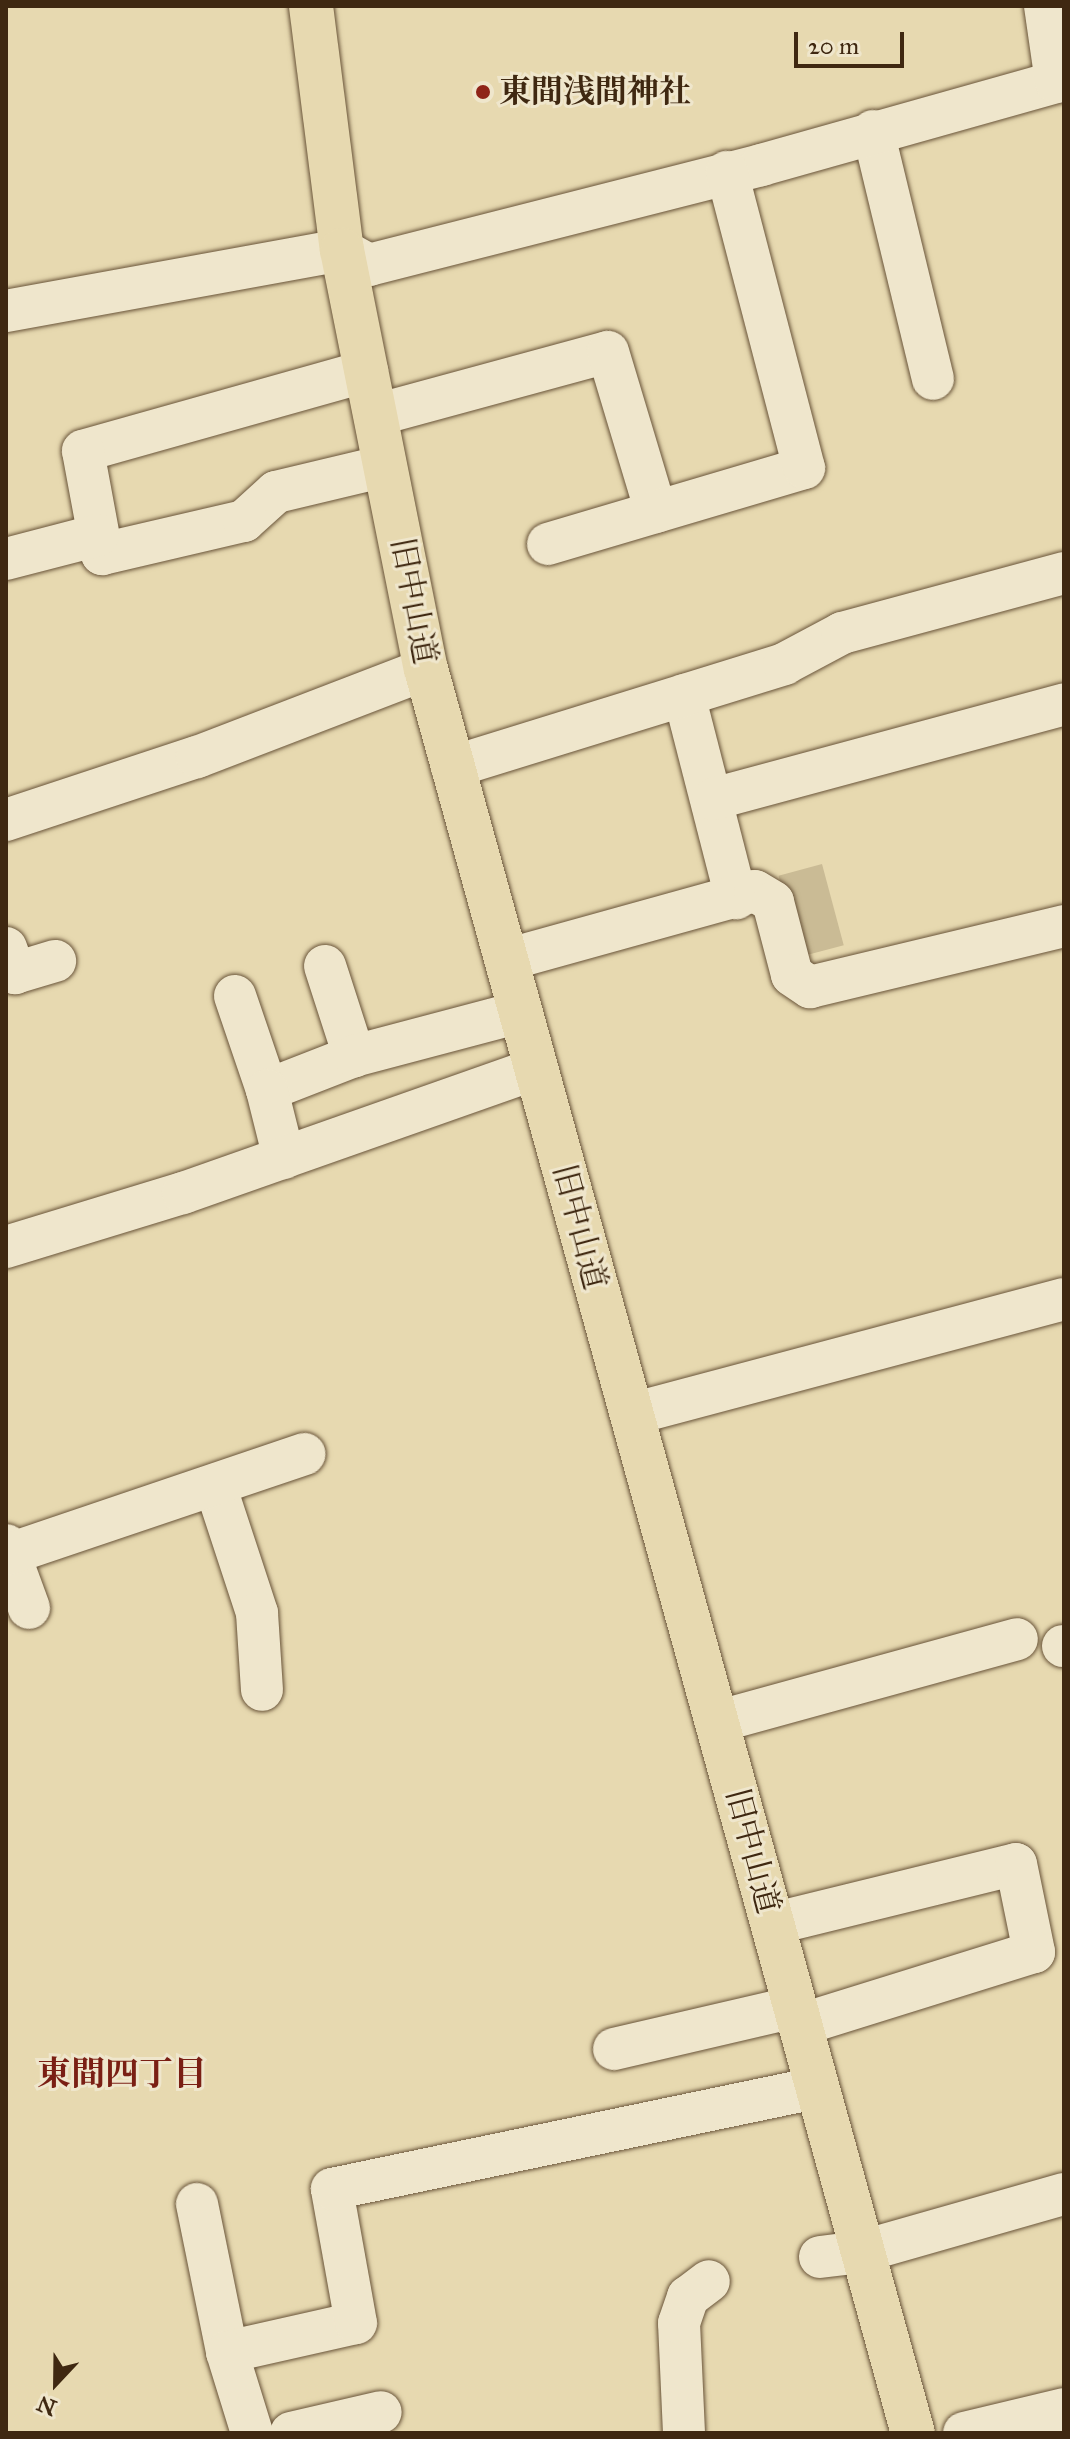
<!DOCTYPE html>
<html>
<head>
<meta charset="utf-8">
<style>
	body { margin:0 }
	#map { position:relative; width:1070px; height:2439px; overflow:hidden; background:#e7d9b0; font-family:"IM FELL Great Primer","Noto Serif JP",serif }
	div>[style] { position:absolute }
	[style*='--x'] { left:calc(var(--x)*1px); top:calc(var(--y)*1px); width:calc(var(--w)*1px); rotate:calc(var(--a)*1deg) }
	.green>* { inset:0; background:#cabb95; transform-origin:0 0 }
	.roads { filter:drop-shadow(0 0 2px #695439) drop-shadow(0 0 2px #695439) }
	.minor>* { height:42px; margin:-21px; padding:0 21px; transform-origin:21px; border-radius:21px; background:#efe6cc }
	.major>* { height:44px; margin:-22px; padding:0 22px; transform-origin:22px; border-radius:22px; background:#e7d9b0 }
	.dots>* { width:22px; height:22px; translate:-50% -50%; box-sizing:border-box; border:4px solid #efe6cc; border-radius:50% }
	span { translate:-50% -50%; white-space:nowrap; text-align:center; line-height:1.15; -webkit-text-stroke:6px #efe6cc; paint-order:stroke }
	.poi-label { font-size:32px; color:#3f2811; font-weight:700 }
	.left { translate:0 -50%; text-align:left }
	.street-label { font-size:32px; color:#3f2811 }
	.neighbourhood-label { font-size:34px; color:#7a1f14; font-weight:700 }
	.frame { position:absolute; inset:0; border:8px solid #3f2811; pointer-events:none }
	.north { position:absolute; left:16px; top:2343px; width:80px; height:80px; -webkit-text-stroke:6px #efe6cc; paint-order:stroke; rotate:202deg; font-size:22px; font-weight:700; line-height:32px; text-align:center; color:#3f2811 }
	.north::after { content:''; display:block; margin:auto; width:28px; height:36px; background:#3f2811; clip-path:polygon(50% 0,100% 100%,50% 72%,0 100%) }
	.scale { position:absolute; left:794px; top:32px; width:110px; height:36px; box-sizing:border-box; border:4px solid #3f2811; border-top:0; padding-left:10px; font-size:24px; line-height:28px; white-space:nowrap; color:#3f2811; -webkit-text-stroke:6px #efe6cc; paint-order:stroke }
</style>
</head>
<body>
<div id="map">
	<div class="green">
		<i style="left:822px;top:864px;width:84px;height:45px;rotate:75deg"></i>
	</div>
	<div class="roads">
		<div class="minor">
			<i style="--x:873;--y:131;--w:255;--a:76.4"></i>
			<i style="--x:6;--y:311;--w:341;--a:-10.3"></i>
			<i style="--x:342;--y:250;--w:31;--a:29"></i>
			<i style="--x:369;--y:265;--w:405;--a:-14.3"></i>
			<i style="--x:761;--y:165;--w:306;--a:-15.7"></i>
			<i style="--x:1056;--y:82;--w:77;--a:-98.2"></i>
			<i style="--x:367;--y:371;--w:295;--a:164.3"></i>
			<i style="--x:83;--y:451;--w:105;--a:79.5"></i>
			<i style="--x:102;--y:554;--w:146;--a:-13.1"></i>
			<i style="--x:244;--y:521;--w:43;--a:-42.2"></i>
			<i style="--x:276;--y:492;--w:112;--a:-13.4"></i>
			<i style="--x:376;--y:415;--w:240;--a:-15.2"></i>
			<i style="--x:608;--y:352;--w:167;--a:73.3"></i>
			<i style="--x:548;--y:544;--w:267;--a:-16.5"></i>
			<i style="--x:804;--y:468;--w:306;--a:-104.6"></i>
			<i style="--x:6;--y:559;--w:95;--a:-14.6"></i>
			<i style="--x:684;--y:695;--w:210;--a:75.6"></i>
			<i style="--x:452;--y:767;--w:348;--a:-17.2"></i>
			<i style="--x:784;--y:664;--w:66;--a:-28.1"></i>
			<i style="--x:842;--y:633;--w:230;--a:-15.1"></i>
			<i style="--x:713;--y:799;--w:364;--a:-15.1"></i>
			<i style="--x:6;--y:820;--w:201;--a:-18.3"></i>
			<i style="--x:197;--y:757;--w:245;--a:-21"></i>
			<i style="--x:6;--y:948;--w:27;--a:70"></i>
			<i style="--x:15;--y:973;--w:42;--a:-16.7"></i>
			<i style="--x:506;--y:960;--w:258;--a:-15.5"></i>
			<i style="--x:755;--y:891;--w:21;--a:31"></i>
			<i style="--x:773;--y:902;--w:75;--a:75.4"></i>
			<i style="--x:792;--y:975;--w:22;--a:34"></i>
			<i style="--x:810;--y:987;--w:261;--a:-13.5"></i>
			<i style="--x:325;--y:966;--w:95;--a:72.1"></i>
			<i style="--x:235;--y:996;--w:99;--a:71.2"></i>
			<i style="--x:267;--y:1090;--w:93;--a:-21.3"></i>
			<i style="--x:354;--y:1056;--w:172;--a:-14.8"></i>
			<i style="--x:267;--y:1090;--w:70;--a:76"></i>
			<i style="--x:6;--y:1247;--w:185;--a:-17"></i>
			<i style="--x:183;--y:1193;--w:374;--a:-19.4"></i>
			<i style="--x:632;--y:1414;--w:447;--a:-14.9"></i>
			<i style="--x:215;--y:1485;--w:135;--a:71.8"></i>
			<i style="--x:257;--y:1613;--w:77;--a:86.3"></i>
			<i style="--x:6;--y:1545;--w:67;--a:69.9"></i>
			<i style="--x:9;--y:1554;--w:312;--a:-18.7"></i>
			<i style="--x:1063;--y:1646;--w:1;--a:0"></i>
			<i style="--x:716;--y:1722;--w:312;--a:-15.4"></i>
			<i style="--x:772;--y:1924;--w:251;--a:-13.8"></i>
			<i style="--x:1016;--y:1864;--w:90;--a:78.4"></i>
			<i style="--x:1034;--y:1952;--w:245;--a:162.7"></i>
			<i style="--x:614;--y:2049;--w:186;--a:-13.1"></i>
			<i style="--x:197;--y:2204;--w:151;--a:78.5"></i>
			<i style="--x:227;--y:2352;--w:132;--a:-12.7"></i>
			<i style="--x:356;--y:2323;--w:136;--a:-100.2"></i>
			<i style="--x:332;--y:2189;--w:495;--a:-11.8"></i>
			<i style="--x:820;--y:2257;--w:40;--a:-7.1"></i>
			<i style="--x:860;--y:2252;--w:212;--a:-15.9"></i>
			<i style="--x:227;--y:2352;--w:85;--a:72.8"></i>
			<i style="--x:291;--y:2433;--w:92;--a:-13.1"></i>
			<i style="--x:684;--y:2433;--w:110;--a:-92.6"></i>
			<i style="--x:679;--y:2323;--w:28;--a:-71"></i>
			<i style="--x:688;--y:2297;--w:26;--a:-37"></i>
			<i style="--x:964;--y:2433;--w:103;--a:-13.5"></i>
		</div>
		<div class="major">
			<i style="--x:311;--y:6;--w:246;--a:82.8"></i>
			<i style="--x:342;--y:250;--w:427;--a:78.7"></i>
			<i style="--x:426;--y:669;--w:1830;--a:74.57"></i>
		</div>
	</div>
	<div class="dots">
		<i style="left:483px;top:92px;background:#8f2418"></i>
	</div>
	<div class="poi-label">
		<span class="left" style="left:499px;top:92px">東間浅間神社</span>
	</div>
	<div class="street-label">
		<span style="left:413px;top:601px;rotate:79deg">旧中山道</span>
		<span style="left:579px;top:1227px;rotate:75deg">旧中山道</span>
		<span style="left:752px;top:1851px;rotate:75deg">旧中山道</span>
	</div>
	<div class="neighbourhood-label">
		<span style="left:122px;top:2074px">東間四丁目</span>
	</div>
	<div class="frame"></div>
	<div class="north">N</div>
	<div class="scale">20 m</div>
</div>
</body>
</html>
